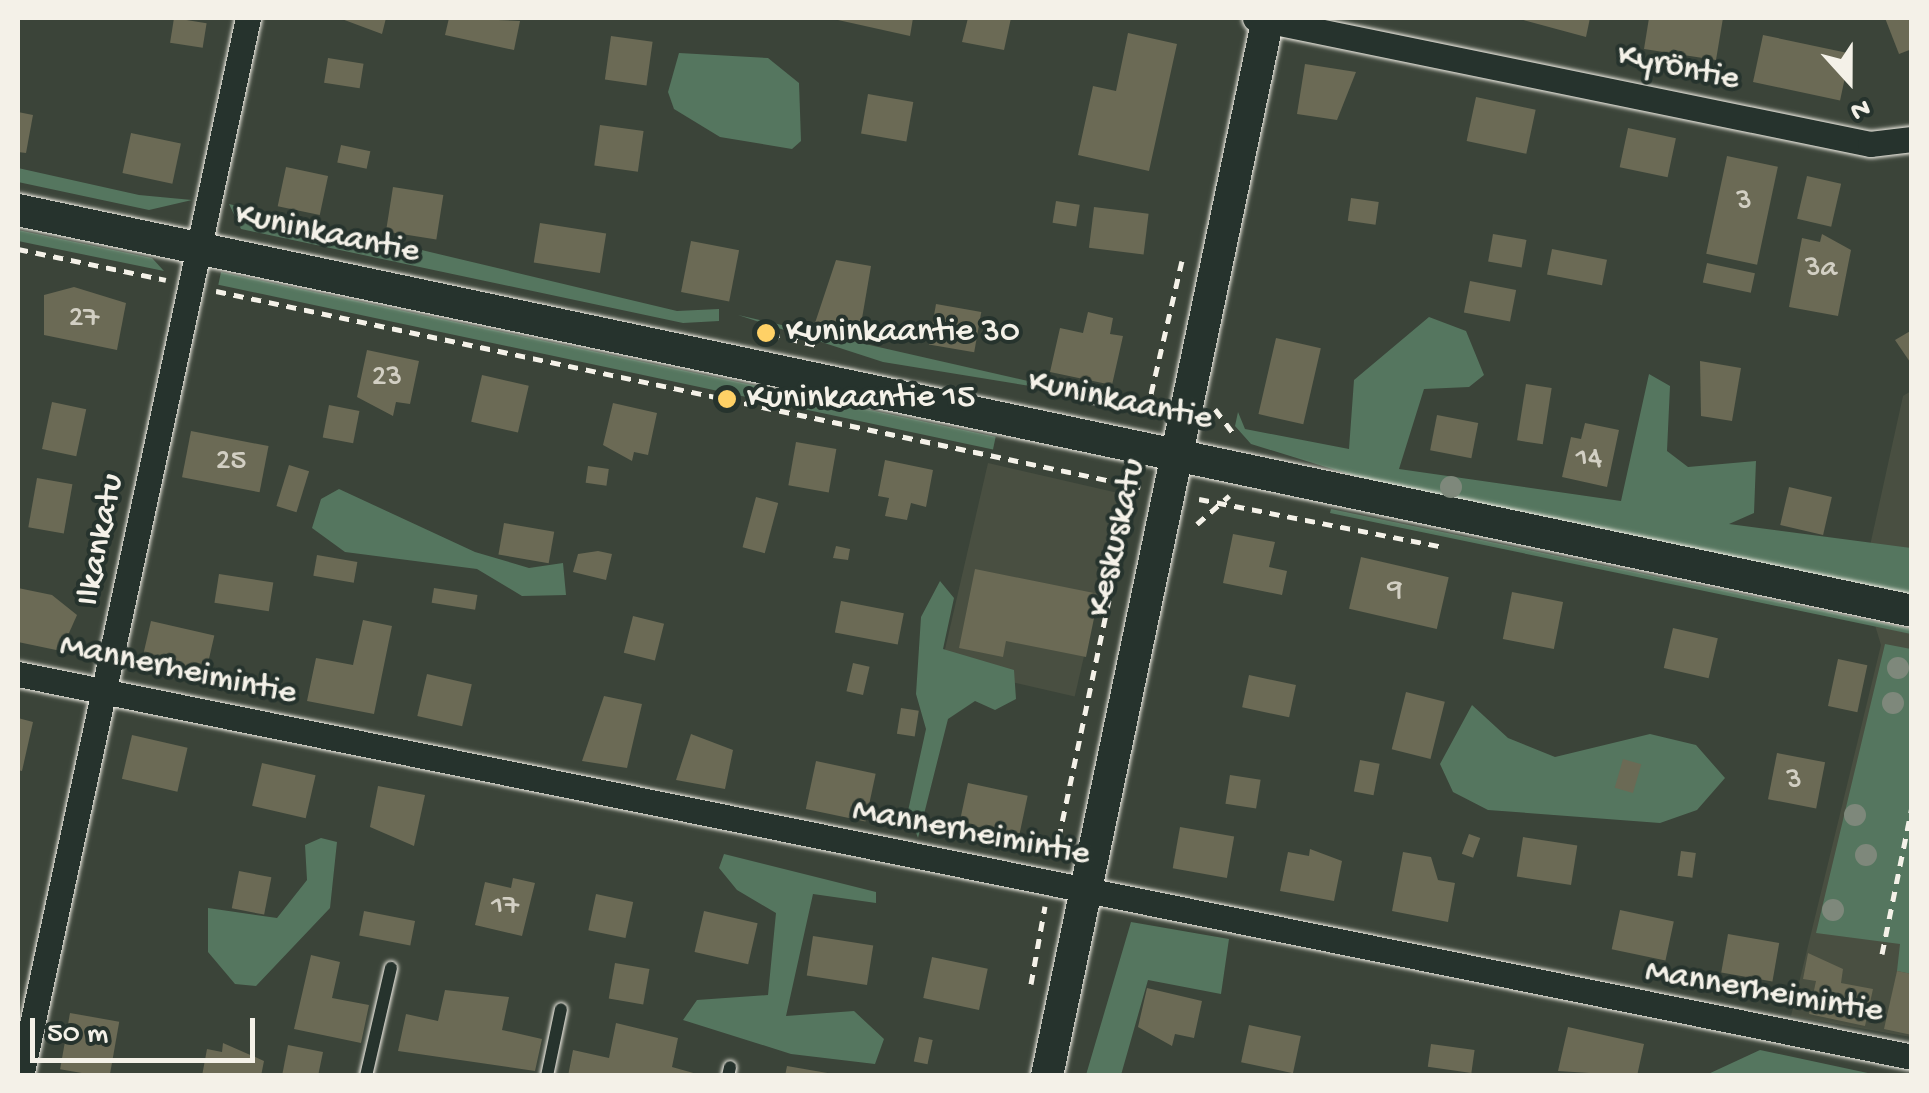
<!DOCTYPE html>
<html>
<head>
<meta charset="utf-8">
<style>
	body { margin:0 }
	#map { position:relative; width:1929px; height:1093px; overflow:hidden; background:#3b4439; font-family:"Gochi Hand",sans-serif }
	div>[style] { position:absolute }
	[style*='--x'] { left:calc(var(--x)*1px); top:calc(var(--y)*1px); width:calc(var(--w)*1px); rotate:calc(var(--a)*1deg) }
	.built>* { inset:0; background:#494f41; transform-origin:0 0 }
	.green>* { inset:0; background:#55765f; transform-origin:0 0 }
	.building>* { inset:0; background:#6b6a55; transform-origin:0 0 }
	.path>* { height:5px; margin-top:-2.5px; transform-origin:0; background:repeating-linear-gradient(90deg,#f4f1e8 0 10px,transparent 0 18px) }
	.roads { filter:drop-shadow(0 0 2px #f4f1e8) drop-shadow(0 0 2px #f4f1e8) }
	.service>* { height:12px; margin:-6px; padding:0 6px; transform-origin:6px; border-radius:6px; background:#26332d }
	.minor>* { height:25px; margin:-12.5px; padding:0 12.5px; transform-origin:12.5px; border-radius:12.5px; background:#26332d }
	.tertiary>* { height:32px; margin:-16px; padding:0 16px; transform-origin:16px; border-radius:16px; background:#26332d }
	.trees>* { width:22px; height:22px; margin:-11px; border-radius:50%; background:#7e887b }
	.dots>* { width:28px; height:28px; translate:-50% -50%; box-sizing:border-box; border:5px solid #26332d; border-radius:50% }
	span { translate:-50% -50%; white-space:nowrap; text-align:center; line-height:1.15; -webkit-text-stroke:8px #26332d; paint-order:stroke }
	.number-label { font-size:30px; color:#d2cfc3 }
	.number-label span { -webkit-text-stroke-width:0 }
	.street-label { font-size:35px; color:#f4f1e8 }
	.poi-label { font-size:35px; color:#f4f1e8 }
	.left { translate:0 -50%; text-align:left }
	.frame { position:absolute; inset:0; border:20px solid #f4f1e8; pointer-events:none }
	.north { position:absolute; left:1799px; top:30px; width:100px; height:100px; -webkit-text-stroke:8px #26332d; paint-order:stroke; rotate:159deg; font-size:28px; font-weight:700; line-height:40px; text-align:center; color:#f4f1e8 }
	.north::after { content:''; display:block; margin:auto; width:35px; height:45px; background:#f4f1e8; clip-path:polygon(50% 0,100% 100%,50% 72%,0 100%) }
	.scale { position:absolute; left:30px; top:1018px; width:225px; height:45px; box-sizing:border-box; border:5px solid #f4f1e8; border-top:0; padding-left:12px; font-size:30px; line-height:35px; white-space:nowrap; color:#f4f1e8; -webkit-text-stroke:8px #26332d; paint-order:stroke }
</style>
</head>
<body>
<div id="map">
	<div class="built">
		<i style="clip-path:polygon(1911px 391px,1911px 1037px,1791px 1016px,1881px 645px,1862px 582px,1903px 396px)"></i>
		<i style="left:988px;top:463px;width:137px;height:208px;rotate:13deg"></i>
	</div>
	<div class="green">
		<i style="clip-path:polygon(679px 53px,768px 58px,799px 83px,801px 141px,792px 149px,720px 137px,674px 109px,668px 92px)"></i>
		<i style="clip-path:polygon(18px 168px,139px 195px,192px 200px,149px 210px,18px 182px)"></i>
		<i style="clip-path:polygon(229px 204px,677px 311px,719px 309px,719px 321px,683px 323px,241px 229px)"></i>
		<i style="clip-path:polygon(18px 230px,152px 258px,164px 271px,18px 241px)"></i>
		<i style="left:221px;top:272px;width:792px;height:13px;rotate:12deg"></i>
		<i style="clip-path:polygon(738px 315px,1028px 381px,1030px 386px,883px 362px)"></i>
		<i style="clip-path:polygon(1429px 317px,1466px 331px,1484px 375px,1469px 387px,1424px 389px,1399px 469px,1621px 501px,1649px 374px,1670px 386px,1667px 451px,1688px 467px,1756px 461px,1754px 513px,1729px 524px,1911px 548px,1911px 594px,1387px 486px,1251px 444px,1235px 426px,1238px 412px,1245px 429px,1349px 449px,1354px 380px)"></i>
		<i style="clip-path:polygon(339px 489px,475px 552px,529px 568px,563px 563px,566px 595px,522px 596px,477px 569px,345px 552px,312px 528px,321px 499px)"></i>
		<i style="clip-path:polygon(1331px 509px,1911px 629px,1911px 634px,1330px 513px)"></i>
		<i style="clip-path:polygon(940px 581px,954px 598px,943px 649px,1014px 670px,1016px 699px,995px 710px,975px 701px,948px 719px,918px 838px,908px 811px,926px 729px,916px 694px,921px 617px)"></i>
		<i style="clip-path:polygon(1885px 644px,1911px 649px,1911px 974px,1897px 971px,1900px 944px,1816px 933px)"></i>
		<i style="clip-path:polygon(1472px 705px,1508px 738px,1555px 757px,1650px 734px,1696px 745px,1725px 778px,1697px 810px,1660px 823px,1488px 810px,1453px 792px,1440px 764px)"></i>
		<i style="clip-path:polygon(321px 838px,337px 842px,330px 908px,256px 986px,235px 984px,208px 952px,208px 908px,277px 918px,307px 880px,305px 845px)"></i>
		<i style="clip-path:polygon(724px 854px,876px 892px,876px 903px,813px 894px,786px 1016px,854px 1011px,884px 1039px,875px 1064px,791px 1054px,683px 1020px,697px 1000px,768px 995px,776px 913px,737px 890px,719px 868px)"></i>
		<i style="clip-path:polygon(1131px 922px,1229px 939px,1221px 994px,1148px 980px,1121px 1075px,1086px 1075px)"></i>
		<i style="clip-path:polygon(1760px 1050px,1877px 1075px,1706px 1075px)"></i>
	</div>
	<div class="building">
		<i style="left:174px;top:18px;width:33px;height:25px;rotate:9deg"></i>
		<i style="clip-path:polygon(339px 18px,386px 18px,382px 34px)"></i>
		<i style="clip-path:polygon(449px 18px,520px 21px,514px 50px,445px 35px)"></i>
		<i style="clip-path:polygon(829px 18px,913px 18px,910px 36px)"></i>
		<i style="clip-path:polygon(968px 18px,1011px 18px,1004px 50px,962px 42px)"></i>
		<i style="clip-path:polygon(1516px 18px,1590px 18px,1586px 37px)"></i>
		<i style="clip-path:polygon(1649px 18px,1723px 18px,1716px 60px,1644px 49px)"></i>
		<i style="clip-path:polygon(1885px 18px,1912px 18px,1912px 49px,1899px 54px)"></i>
		<i style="clip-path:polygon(1128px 33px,1177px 44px,1149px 171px,1078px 155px,1093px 86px,1116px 91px)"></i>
		<i style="left:1763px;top:35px;width:89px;height:48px;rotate:12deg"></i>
		<i style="left:611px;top:36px;width:42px;height:44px;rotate:8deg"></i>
		<i style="left:328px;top:58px;width:36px;height:25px;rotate:9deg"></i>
		<i style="clip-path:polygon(1305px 64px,1356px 72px,1337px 120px,1297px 114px)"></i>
		<i style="left:868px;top:94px;width:46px;height:40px;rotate:10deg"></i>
		<i style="left:1476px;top:97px;width:61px;height:45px;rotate:12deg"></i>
		<i style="clip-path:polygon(18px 112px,33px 115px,26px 153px,18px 152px)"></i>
		<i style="left:600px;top:125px;width:44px;height:41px;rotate:8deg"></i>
		<i style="left:1628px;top:128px;width:49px;height:40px;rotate:12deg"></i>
		<i style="left:131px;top:133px;width:51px;height:41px;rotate:12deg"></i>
		<i style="left:341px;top:145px;width:30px;height:18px;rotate:12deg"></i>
		<i style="left:1727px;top:156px;width:52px;height:100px;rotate:12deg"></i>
		<i style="left:286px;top:167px;width:43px;height:40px;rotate:12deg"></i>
		<i style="left:1807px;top:176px;width:35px;height:44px;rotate:13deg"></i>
		<i style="left:393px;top:187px;width:51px;height:45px;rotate:9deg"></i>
		<i style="left:1351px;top:198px;width:28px;height:23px;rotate:8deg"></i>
		<i style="left:1056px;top:201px;width:24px;height:22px;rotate:9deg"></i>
		<i style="left:1094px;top:207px;width:55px;height:41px;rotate:7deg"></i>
		<i style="left:540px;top:223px;width:67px;height:40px;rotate:9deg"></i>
		<i style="left:1493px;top:234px;width:34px;height:28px;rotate:10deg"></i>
		<i style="clip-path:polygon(1822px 234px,1851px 250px,1838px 316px,1789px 307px,1802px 238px,1820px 242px)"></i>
		<i style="left:691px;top:241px;width:49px;height:52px;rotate:11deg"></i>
		<i style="left:1552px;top:249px;width:56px;height:26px;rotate:11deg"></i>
		<i style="clip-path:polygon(836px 260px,871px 266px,860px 330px,815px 323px)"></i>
		<i style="left:1707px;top:263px;width:49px;height:20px;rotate:12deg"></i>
		<i style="left:1470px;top:281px;width:47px;height:32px;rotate:11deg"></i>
		<i style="clip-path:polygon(74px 287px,126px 303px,117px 350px,44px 335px,44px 295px)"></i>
		<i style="left:936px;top:304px;width:46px;height:41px;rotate:10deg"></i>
		<i style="clip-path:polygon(1088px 312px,1113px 318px,1110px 334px,1123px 336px,1112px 385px,1050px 372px,1060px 328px,1083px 333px)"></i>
		<i style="clip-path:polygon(1912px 330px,1912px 365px,1895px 340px)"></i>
		<i style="left:1276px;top:338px;width:46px;height:78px;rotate:13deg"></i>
		<i style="clip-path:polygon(367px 350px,419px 361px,410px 404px,396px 402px,393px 416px,357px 397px)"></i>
		<i style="clip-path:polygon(1700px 361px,1741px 368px,1732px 421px,1701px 416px)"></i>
		<i style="left:482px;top:375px;width:48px;height:48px;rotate:13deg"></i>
		<i style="left:1526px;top:384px;width:26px;height:57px;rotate:9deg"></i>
		<i style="left:52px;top:402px;width:35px;height:48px;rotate:12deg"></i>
		<i style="clip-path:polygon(613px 403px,657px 413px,648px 455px,634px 452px,632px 461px,603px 445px)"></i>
		<i style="left:329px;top:405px;width:31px;height:33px;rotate:11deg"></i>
		<i style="left:1437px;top:415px;width:42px;height:36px;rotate:11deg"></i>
		<i style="clip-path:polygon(1585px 423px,1619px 430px,1607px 487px,1562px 477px,1571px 437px,1581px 439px)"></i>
		<i style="left:191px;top:431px;width:79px;height:47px;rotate:11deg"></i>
		<i style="left:796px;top:442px;width:41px;height:44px;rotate:10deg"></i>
		<i style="clip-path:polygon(885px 460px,933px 470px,926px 507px,911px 503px,907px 520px,885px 516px,889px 498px,878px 496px)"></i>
		<i style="left:289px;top:465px;width:21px;height:43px;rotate:17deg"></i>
		<i style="left:588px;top:466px;width:21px;height:17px;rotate:8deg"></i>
		<i style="left:37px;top:478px;width:36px;height:50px;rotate:10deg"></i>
		<i style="left:1789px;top:487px;width:44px;height:39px;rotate:13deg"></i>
		<i style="left:756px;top:497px;width:23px;height:52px;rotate:15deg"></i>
		<i style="left:504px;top:523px;width:51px;height:32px;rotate:10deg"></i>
		<i style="clip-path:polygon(1233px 534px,1275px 542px,1269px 567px,1287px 571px,1282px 595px,1223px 583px)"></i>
		<i style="clip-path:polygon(836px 546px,850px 549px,848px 560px,833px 558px)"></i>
		<i style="clip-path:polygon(598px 551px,612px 554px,606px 580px,573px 572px,578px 554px)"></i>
		<i style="left:317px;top:555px;width:41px;height:21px;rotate:10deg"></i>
		<i style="left:1361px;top:557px;width:90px;height:53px;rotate:13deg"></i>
		<i style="clip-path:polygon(975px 569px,1099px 594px,1086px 657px,1006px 641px,1003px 657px,959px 648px)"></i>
		<i style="left:219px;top:574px;width:55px;height:29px;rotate:9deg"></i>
		<i style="clip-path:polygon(18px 588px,52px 595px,77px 615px,61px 651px,18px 642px)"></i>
		<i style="left:434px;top:588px;width:44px;height:15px;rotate:9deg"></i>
		<i style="left:1512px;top:592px;width:52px;height:48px;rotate:11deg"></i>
		<i style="left:841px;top:601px;width:64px;height:32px;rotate:11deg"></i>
		<i style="left:633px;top:616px;width:32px;height:38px;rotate:14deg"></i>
		<i style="clip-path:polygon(363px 620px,392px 626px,374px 714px,307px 701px,316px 658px,353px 665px)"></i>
		<i style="left:151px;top:621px;width:65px;height:48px;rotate:13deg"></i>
		<i style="left:1673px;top:628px;width:46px;height:41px;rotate:13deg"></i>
		<i style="left:1838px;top:659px;width:30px;height:48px;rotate:12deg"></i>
		<i style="left:853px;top:663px;width:17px;height:29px;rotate:13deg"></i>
		<i style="left:427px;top:674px;width:46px;height:43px;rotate:13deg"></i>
		<i style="left:1249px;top:675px;width:48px;height:33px;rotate:12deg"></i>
		<i style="left:1406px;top:692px;width:40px;height:59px;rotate:14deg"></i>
		<i style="clip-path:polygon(604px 696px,642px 704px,627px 768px,582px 761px)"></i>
		<i style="left:901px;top:708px;width:18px;height:26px;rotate:9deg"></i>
		<i style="clip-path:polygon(18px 718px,33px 722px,22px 771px,18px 770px)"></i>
		<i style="clip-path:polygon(691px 734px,733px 750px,725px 789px,676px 780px)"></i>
		<i style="left:132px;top:735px;width:57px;height:45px;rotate:13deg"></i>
		<i style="left:1777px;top:753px;width:49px;height:47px;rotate:11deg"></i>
		<i style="left:1623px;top:759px;width:19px;height:30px;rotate:16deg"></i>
		<i style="left:1360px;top:760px;width:20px;height:32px;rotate:11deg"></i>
		<i style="left:816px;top:761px;width:61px;height:49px;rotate:12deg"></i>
		<i style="left:262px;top:763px;width:55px;height:44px;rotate:13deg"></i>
		<i style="left:1230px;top:775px;width:31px;height:29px;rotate:9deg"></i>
		<i style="left:968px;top:783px;width:61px;height:41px;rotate:12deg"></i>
		<i style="clip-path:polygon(378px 786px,425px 795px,414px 846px,370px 827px)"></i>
		<i style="left:1180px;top:827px;width:55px;height:42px;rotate:10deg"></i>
		<i style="left:1469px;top:834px;width:12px;height:21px;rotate:20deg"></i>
		<i style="left:1523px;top:837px;width:55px;height:40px;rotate:9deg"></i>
		<i style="clip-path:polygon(1310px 849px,1342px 861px,1334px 901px,1280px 891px,1288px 852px,1309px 856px)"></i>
		<i style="left:1681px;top:851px;width:15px;height:25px;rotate:8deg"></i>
		<i style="clip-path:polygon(1403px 852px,1431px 857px,1438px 880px,1455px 883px,1448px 922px,1392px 911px)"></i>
		<i style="left:239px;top:871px;width:33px;height:38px;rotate:11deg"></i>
		<i style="clip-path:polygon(513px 878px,535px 883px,522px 936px,475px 925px,485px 882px,511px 888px)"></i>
		<i style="left:596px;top:894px;width:38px;height:37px;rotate:12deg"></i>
		<i style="left:1620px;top:910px;width:55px;height:40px;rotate:12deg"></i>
		<i style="left:364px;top:911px;width:52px;height:25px;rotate:11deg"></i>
		<i style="left:704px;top:911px;width:55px;height:42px;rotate:13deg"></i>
		<i style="left:1728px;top:934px;width:52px;height:39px;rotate:10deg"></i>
		<i style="left:813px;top:936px;width:61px;height:40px;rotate:9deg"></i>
		<i style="clip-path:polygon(1808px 953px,1843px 969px,1841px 983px,1873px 989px,1865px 1026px,1809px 1014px,1816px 981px,1803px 979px)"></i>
		<i style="clip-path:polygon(311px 955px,340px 962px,332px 998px,369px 1005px,361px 1043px,294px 1029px)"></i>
		<i style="left:932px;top:957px;width:57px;height:42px;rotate:12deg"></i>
		<i style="left:615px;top:963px;width:35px;height:36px;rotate:10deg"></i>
		<i style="clip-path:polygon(1897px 971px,1912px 974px,1912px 1035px,1884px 1029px)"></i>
		<i style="clip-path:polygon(1147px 988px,1202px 1001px,1194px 1038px,1175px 1034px,1172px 1046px,1138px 1027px)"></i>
		<i style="clip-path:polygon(445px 990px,509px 997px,502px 1030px,542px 1039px,535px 1071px,398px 1051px,406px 1014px,438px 1021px)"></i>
		<i style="left:70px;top:1013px;width:50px;height:57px;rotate:10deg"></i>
		<i style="clip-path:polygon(616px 1023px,678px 1038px,672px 1067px,704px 1076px,568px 1076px,573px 1050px,609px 1058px)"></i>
		<i style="left:1249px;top:1025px;width:53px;height:38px;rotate:12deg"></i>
		<i style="clip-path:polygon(1568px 1027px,1644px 1044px,1637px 1076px,1558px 1071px)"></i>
		<i style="left:919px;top:1037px;width:14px;height:25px;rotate:12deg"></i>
		<i style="clip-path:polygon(223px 1043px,264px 1061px,261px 1076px,202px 1076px,207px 1049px,222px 1052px)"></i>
		<i style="left:1431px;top:1044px;width:44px;height:23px;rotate:8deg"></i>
		<i style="clip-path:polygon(288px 1045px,323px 1052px,318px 1076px,282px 1076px)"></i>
		<i style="clip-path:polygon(787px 1066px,833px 1074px,833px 1076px,785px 1076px)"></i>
	</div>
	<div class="path">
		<i style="--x:18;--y:249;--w:151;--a:11.8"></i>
		<i style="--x:216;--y:291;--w:945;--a:11.98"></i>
		<i style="--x:770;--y:334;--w:48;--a:13.2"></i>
		<i style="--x:1090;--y:402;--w:67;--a:3.4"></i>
		<i style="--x:1215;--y:409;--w:31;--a:53"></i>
		<i style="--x:1147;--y:411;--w:154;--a:-76.9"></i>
		<i style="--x:1199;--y:499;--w:245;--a:11.1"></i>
		<i style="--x:1197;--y:524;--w:43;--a:-41.2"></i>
		<i style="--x:1055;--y:856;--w:379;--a:-78.1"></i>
		<i style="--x:1882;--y:954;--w:151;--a:-78.5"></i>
		<i style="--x:1031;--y:984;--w:79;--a:-79.8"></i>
	</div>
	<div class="roads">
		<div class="service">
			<i style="--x:366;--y:1076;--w:111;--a:-77"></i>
			<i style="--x:547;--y:1076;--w:68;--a:-78.2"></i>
			<i style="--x:728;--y:1076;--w:9;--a:-77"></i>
		</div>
		<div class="minor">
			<i style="--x:1255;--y:18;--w:628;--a:11.58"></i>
			<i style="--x:1870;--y:144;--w:42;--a:-6.8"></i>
			<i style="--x:18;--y:674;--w:1932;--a:11.43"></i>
			<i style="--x:21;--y:1076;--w:1082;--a:-77.89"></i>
		</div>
		<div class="tertiary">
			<i style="--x:18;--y:210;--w:1936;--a:11.95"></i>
			<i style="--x:1047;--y:1076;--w:1081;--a:-78.2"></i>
		</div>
	</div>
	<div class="trees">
		<i style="left:1451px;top:487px"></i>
		<i style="left:1898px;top:668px"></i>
		<i style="left:1893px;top:703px"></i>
		<i style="left:1855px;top:815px"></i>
		<i style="left:1866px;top:855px"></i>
		<i style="left:1833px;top:910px"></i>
	</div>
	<div class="dots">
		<i style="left:766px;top:333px;background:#ffd166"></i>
		<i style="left:727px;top:399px;background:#ffd166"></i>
	</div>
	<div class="number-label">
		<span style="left:1744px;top:203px">3</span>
		<span style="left:1821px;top:270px">3a</span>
		<span style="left:84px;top:320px">27</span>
		<span style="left:387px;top:379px">23</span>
		<span style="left:1589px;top:460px">14</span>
		<span style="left:231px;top:463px">25</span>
		<span style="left:1395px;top:591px">9</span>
		<span style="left:1794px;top:782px">3</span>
		<span style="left:505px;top:908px">17</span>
	</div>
	<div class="street-label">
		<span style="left:1678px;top:69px;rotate:12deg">Kyröntie</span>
		<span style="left:327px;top:235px;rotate:12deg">Kuninkaantie</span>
		<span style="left:1120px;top:402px;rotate:12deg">Kuninkaantie</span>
		<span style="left:1118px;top:538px;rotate:-77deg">Keskuskatu</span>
		<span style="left:102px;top:540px;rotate:-79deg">Ilkankatu</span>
		<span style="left:178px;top:671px;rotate:12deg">Mannerheimintie</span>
		<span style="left:971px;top:834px;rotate:11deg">Mannerheimintie</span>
		<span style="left:1764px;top:993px;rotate:10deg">Mannerheimintie</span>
	</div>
	<div class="poi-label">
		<span class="left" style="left:786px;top:333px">Kuninkaantie 30</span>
		<span class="left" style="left:747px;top:399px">Kuninkaantie 15</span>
	</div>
	<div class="frame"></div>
	<div class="north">N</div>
	<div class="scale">50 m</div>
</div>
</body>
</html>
